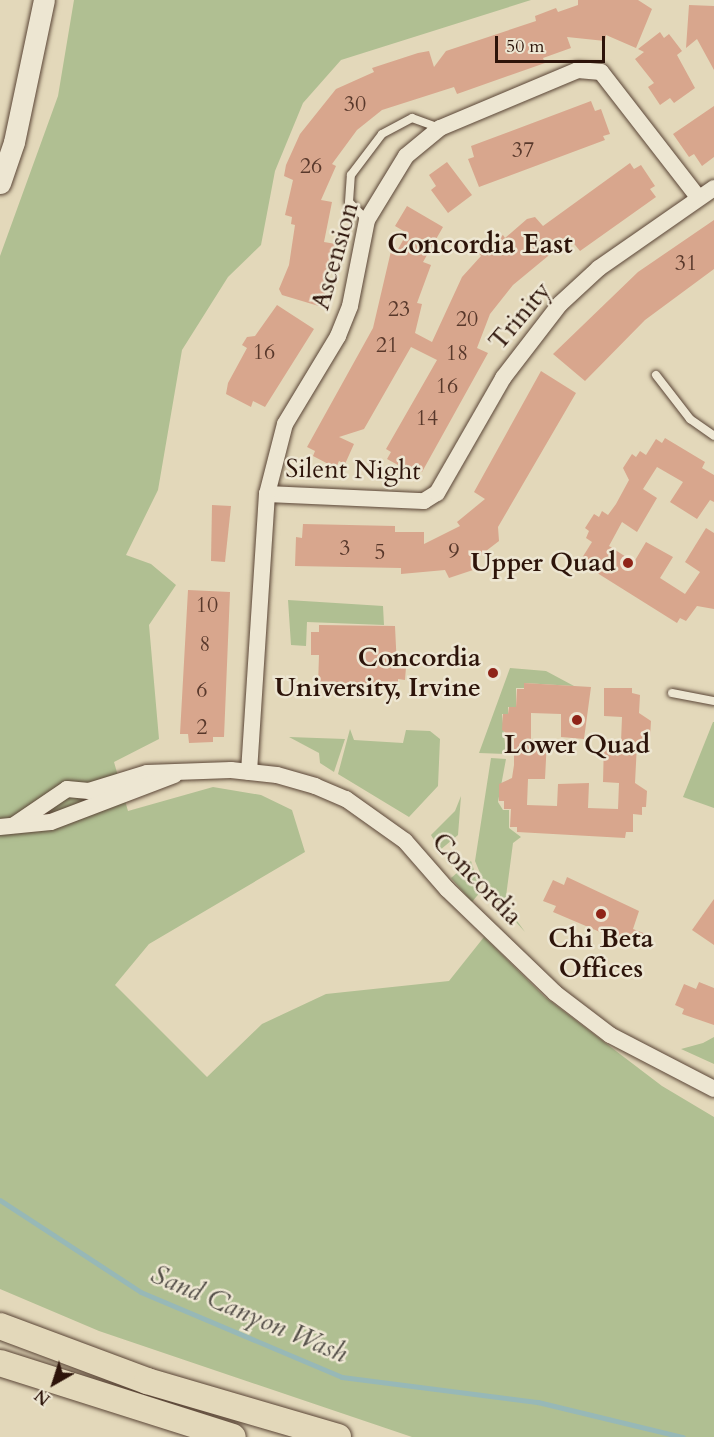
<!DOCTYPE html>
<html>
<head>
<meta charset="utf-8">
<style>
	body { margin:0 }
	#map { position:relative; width:714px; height:1437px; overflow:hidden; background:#e3d8ba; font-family:Cardo,serif }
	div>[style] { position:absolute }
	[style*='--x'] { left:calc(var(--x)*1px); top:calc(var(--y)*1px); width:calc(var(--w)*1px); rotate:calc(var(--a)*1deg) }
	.green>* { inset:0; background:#b0bf92 }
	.stream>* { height:4.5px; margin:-2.25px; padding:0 2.25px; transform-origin:2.25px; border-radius:2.25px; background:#97b8b7 }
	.building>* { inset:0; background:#d8a68d }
	.roads { filter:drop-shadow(0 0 2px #5a4536) drop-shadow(0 0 2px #5a4536) }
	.service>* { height:8px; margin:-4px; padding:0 4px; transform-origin:4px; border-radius:4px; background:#ede6d2 }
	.minor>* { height:16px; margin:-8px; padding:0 8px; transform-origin:8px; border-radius:8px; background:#ede6d2 }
	.tertiary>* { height:21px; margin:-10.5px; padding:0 10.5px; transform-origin:10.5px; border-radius:10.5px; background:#ede6d2 }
	.primary>* { height:26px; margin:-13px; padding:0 13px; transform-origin:13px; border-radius:13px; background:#e3d8ba }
	.dots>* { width:16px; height:16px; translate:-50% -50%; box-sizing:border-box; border:3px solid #ede6d2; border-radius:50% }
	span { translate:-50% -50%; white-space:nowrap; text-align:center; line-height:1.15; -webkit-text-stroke:5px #ede6d2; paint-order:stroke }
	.number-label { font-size:22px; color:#58382b }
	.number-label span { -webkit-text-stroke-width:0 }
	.street-label { font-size:26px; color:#2d140a }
	.poi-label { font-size:26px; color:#2d140a; font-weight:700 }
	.right { translate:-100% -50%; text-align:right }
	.neighbourhood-label { font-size:27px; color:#2d140a; font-weight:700 }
	.water-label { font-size:27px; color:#524d47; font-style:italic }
	.north { position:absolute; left:24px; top:1353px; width:60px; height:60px; -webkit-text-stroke:4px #ede6d2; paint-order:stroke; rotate:219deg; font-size:16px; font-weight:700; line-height:24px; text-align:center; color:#2d140a }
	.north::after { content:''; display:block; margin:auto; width:21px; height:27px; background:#2d140a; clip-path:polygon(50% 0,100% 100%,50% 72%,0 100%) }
	.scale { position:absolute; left:495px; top:36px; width:110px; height:27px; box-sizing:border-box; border:3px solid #2d140a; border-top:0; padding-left:8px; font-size:18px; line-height:21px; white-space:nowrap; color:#2d140a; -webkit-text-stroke:4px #ede6d2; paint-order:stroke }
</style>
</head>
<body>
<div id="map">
	<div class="green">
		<i style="clip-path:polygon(74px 0,531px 0,341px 60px,303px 103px,275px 171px,261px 245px,228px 277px,182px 350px,158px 490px,126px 555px,151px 564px,176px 585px,149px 625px,159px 739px,114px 762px,128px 811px,213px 787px,261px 795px,292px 810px,305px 852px,149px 944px,115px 985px,207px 1077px,262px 1024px,326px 994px,449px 981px,484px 937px,545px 997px,662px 1086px,714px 1117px,714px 1437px,412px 1437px,99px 1331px,0 1289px,0 256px,58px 96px)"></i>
		<i style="clip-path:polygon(288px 600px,383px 606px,384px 625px,307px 622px,306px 646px,291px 645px)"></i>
		<i style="clip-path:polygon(510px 668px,546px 671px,574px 686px,524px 683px,524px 688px,516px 688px,516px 707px,508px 707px,508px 714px,502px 714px,506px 754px,479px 753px)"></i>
		<i style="clip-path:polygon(713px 722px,714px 722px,714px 808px,683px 797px)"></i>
		<i style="clip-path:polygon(350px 729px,354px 740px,403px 743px,406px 730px,430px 731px,440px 739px,438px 786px,409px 817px,338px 774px)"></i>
		<i style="clip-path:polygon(289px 737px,345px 739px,334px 772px,320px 763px,319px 753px)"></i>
		<i style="clip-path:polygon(491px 758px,506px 759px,498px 802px,503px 810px,509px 810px,509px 828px,521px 837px,513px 843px,505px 904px,525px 932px,487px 890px,475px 861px)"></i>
		<i style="clip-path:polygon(461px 796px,458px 835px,440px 850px,431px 835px,455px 811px)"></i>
		<i style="clip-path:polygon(471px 861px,481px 891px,472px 902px,451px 878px)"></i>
		<i style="clip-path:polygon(714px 1037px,714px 1064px,681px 1049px,703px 1043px)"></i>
	</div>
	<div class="stream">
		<i style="--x:0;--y:1200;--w:168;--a:33.1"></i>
		<i style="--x:141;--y:1292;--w:218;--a:22.9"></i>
		<i style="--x:342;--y:1377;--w:198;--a:7.3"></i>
		<i style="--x:538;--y:1402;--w:149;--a:13.6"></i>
	</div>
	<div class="building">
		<i style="clip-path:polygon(578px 0,638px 0,652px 9px,636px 48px,606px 35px,605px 41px,567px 37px,571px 48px,543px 58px,545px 63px,457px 94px,454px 87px,382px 110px,357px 130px,332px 164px,336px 166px,321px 200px,332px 202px,324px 242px,336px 244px,322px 307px,282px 295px,279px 289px,289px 265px,295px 225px,291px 224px,292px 217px,285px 215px,293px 180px,284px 176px,286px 165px,300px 134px,336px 89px,374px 72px,372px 68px,418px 53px,429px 51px,434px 67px,446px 51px,536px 21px,535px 16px,556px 8px,558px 12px,578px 5px)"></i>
		<i style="clip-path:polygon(689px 5px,714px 6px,714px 70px,697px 39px,686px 48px)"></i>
		<i style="clip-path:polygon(660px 32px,664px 38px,669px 34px,682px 51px,677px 55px,695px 88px,674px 103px,670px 98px,660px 105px,648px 87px,654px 83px,635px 59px,644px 52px,638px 49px)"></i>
		<i style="clip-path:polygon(591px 101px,595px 111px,601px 109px,610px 134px,603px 136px,605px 140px,479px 187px,468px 159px,474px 157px,471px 146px)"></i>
		<i style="clip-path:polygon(714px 106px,714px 157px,702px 166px,694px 154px,689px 157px,673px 134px)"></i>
		<i style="clip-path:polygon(447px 162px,472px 195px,448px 213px,431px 190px,436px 186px,429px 175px)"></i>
		<i style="clip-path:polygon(630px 163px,634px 169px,641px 165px,655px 186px,650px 189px,656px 197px,580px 251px,571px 240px,565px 242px,513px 285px,490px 314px,477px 348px,488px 353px,422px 472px,414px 467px,411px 472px,387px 459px,391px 452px,386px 449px,437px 360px,411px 347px,364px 429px,339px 437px,354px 444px,345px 464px,339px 461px,336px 468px,313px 456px,315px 451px,307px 447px,373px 328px,391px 251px,396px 253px,407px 233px,395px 226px,407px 206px,443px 227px,423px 262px,431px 265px,417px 303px,422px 304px,415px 333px,432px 342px,462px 277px,481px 256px,477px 251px,487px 241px,490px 244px,503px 235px,505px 238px,527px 219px,535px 217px,543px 226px)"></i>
		<i style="clip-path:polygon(714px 220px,714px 269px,645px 320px,585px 381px,553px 354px,638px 272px)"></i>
		<i style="clip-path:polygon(277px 305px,314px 329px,265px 407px,253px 401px,251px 407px,226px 394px,228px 383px,247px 348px,242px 345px,247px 337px,255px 336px)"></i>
		<i style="clip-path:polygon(541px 371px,576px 393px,498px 527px,499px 541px,473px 561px,476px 569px,449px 578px,445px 570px,401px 574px,401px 568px,295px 566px,296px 537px,302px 538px,303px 524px,395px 526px,395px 532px,424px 532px,424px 544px,460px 526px,457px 522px,485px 499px,474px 492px)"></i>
		<i style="clip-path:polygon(665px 438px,705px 462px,702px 468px,714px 475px,714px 502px,710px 500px,697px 519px,670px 502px,683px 482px,657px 467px,643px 489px,657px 498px,637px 532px,622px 522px,609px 546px,634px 562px,646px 542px,673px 557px,660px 578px,685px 594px,700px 572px,685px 562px,706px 528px,714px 533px,714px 609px,697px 606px,686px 621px,680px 618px,677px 623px,586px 566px,588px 561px,582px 558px,592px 542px,586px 538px,589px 531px,585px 528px,594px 514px,599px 517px,602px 511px,608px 515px,616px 504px,629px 480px,623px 468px,632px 454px,636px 457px,640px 451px,646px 455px,656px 439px,662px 443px)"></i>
		<i style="clip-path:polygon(212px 505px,231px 506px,225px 562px,211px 561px)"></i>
		<i style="clip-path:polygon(188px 590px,230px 592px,224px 737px,213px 737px,213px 742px,189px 743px,188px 734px,180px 734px)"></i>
		<i style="clip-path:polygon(319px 625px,395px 626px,397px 668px,406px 667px,405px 680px,398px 679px,398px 684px,318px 686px,319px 655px,311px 655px,311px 632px,319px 632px)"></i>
		<i style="clip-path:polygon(524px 683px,591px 687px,584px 739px,561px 737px,561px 714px,531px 713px,531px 739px,547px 740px,545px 779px,528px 779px,527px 805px,557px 806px,558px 784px,589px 783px,588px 808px,618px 809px,619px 783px,603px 782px,604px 742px,621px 742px,622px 717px,604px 716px,604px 688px,632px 688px,632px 693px,640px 695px,639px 713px,651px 721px,650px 738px,637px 744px,635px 783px,647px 791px,646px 807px,642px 807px,642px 815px,633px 814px,633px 832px,626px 832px,625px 838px,517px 832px,517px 827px,510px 827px,511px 809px,504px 809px,504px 801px,499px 801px,499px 784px,512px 778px,514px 765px,514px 739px,502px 730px,503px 714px,508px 714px,509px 707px,516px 707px,517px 689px,524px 689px)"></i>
		<i style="clip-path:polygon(567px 877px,639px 911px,633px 929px,646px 934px,640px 949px,553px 912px,556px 906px,543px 901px,553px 880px,564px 885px)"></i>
		<i style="clip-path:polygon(714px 899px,714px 945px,692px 930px)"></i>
		<i style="clip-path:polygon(699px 982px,714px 988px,714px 1025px,682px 1014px,684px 1009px,675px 1005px,684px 984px,696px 989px)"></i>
	</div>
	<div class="roads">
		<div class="service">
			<i style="--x:367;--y:220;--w:25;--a:-135"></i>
			<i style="--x:349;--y:202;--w:27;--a:-86"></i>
			<i style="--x:351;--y:175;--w:51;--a:-52.9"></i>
			<i style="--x:382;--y:134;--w:34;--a:-28"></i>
			<i style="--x:412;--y:118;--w:30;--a:20"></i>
			<i style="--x:656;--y:375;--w:56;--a:52.3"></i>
			<i style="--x:690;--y:419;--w:29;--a:35"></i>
			<i style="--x:672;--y:693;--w:43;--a:10.8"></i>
		</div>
		<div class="minor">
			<i style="--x:267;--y:494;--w:157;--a:2.6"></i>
			<i style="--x:424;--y:501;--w:15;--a:-32"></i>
			<i style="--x:437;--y:493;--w:133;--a:-60.1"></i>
			<i style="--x:503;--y:378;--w:93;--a:-52.4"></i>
			<i style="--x:560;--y:304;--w:53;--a:-42.7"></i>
			<i style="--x:599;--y:268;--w:140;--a:-34.8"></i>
			<i style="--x:249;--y:772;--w:279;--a:-86.3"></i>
			<i style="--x:267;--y:494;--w:72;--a:-75.6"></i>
			<i style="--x:285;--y:424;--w:103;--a:-58.9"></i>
			<i style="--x:338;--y:336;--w:32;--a:-68"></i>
			<i style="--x:350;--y:306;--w:88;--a:-78.8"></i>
			<i style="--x:367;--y:220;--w:75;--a:-58.6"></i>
			<i style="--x:406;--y:156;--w:44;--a:-39.5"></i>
			<i style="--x:440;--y:128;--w:150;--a:-22.8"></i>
			<i style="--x:578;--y:70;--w:23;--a:5"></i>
			<i style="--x:601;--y:72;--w:158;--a:52.2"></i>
			<i style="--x:14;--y:825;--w:64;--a:-34.2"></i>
			<i style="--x:67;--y:789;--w:22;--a:5"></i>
			<i style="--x:89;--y:791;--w:61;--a:-17.2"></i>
			<i style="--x:147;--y:773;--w:84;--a:-2"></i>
			<i style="--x:231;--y:770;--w:46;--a:6.2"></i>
			<i style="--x:277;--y:775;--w:40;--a:16"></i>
			<i style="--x:315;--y:786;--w:34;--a:23"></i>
			<i style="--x:346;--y:799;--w:72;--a:35.4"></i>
			<i style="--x:405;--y:841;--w:64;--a:48.8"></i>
			<i style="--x:447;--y:889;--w:150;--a:43.9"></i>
			<i style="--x:555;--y:993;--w:69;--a:37.4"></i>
			<i style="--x:610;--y:1035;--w:117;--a:27.4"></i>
			<i style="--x:0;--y:827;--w:51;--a:-5.6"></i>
			<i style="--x:51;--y:822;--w:132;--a:-20.9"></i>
		</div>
		<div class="tertiary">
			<i style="--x:0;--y:183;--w:43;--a:-71.1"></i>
			<i style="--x:14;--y:142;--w:145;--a:-78.1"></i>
		</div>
		<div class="primary">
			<i style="--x:0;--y:1326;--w:157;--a:20.5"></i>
			<i style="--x:147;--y:1381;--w:199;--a:16.3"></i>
			<i style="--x:0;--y:1363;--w:244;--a:17.6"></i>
		</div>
	</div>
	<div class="dots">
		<i style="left:628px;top:563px;background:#8f2418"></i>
		<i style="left:493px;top:673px;background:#8f2418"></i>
		<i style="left:577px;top:720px;background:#8f2418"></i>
		<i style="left:601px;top:914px;background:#8f2418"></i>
	</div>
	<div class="number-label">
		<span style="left:355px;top:105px">30</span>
		<span style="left:523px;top:151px">37</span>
		<span style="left:311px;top:167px">26</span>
		<span style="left:686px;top:264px">31</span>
		<span style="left:399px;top:310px">23</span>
		<span style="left:467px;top:320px">20</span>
		<span style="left:387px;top:346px">21</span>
		<span style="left:264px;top:353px">16</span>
		<span style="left:457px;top:354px">18</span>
		<span style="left:447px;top:387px">16</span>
		<span style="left:427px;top:419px">14</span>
		<span style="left:345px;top:549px">3</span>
		<span style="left:454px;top:552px">9</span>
		<span style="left:380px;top:553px">5</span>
		<span style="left:207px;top:606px">10</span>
		<span style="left:205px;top:645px">8</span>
		<span style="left:202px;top:691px">6</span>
		<span style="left:202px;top:728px">2</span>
	</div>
	<div class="street-label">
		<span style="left:335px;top:256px;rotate:-74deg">Ascension</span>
		<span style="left:520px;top:316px;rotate:-50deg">Trinity</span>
		<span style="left:353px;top:470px;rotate:1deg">Silent Night</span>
		<span style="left:477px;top:879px;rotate:46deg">Concordia</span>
	</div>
	<div class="poi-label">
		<span class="right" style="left:616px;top:563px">Upper Quad</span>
		<span class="right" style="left:481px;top:673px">Concordia<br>University, Irvine</span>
		<span style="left:577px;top:745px">Lower Quad</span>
		<span style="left:601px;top:954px">Chi Beta<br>Offices</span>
	</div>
	<div class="neighbourhood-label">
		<span style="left:480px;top:245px">Concordia East</span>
	</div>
	<div class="water-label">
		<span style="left:249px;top:1314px;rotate:23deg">Sand Canyon Wash</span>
	</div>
	<div class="north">N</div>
	<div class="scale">50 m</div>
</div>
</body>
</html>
